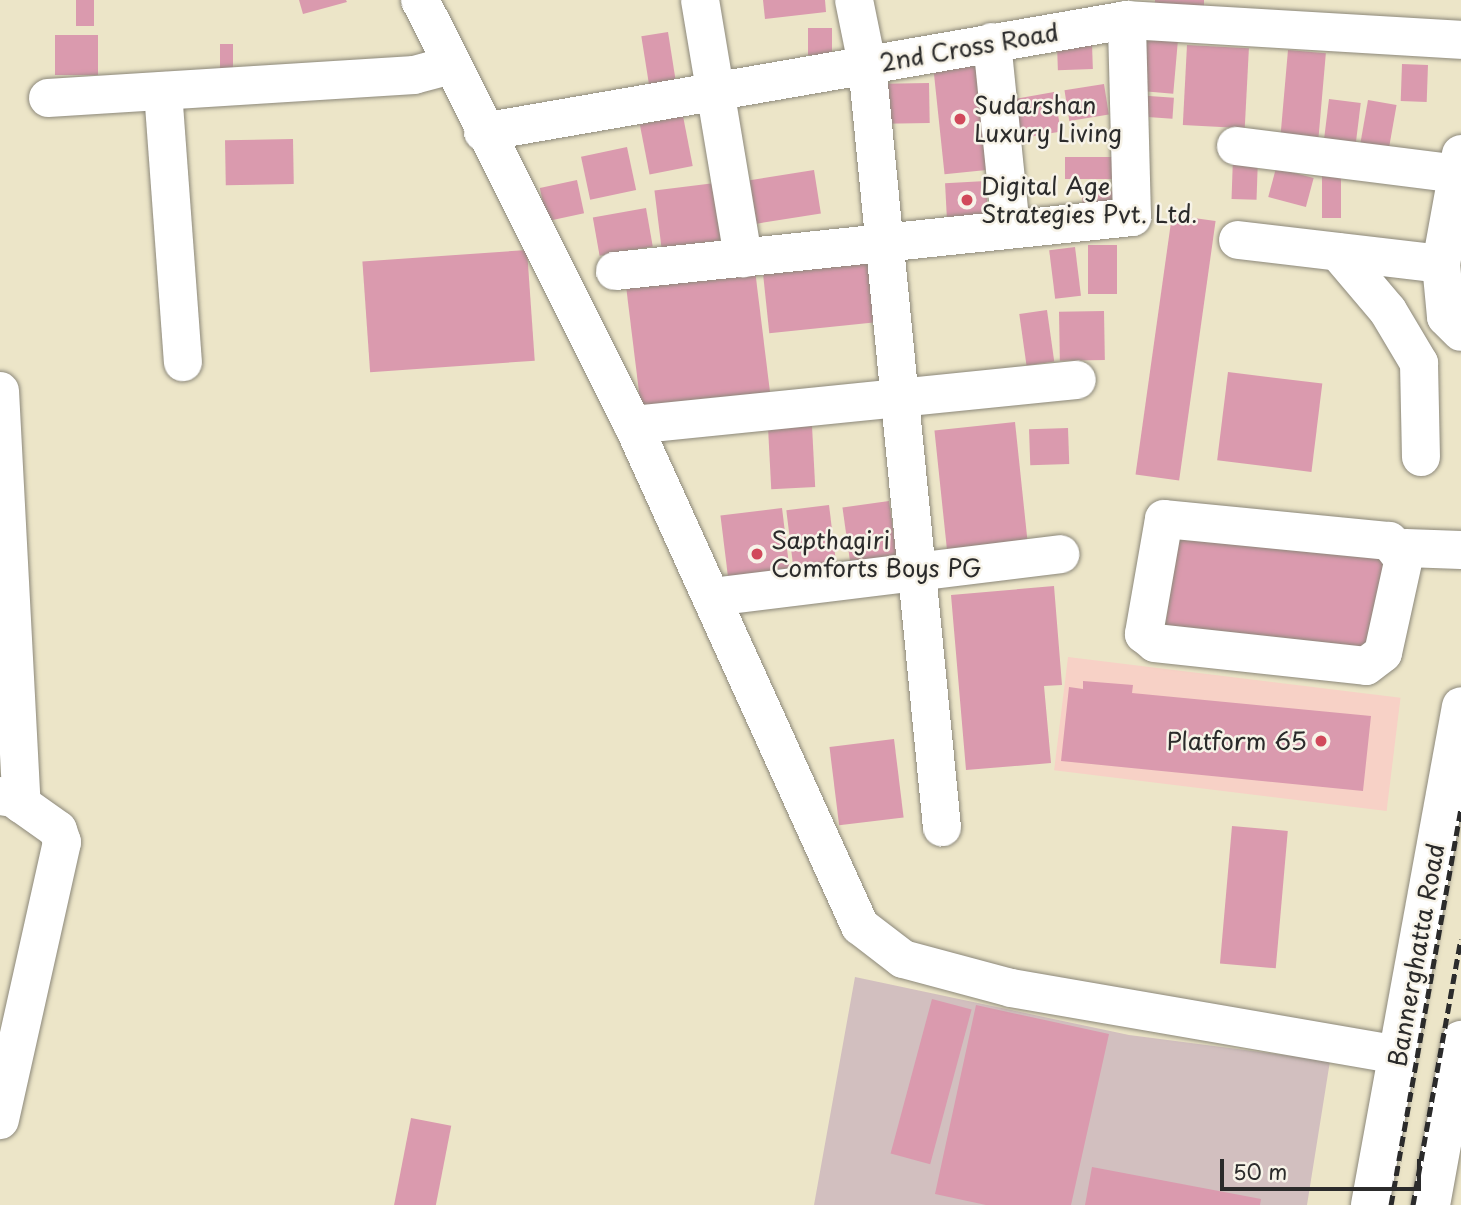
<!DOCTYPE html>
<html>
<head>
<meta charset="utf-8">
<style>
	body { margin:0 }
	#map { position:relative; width:1461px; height:1205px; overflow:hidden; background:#ece5c8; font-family:"Playpen Sans",sans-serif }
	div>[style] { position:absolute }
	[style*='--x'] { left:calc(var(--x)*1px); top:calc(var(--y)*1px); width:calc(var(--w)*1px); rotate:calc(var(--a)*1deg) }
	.built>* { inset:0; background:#f7d1c6; transform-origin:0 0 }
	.industrial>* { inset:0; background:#d2bfbf }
	.building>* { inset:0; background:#da9aae; transform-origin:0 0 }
	.roads { filter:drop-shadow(0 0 2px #8c887a) drop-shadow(0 0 2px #8c887a) }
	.minor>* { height:38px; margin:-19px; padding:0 19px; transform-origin:19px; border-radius:19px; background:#fff }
	.major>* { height:38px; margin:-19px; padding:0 19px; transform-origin:19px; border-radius:19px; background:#fff }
	.rail>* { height:5px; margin-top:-2.5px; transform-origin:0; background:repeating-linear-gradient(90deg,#2b2b2b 0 10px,transparent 0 15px) }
	.dots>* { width:19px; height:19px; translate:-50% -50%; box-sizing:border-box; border:4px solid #f7f3e8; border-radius:50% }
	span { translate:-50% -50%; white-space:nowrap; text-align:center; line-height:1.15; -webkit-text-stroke:5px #f7f3e8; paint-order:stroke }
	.street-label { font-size:24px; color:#2b2b2b }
	.poi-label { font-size:24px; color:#2b2b2b }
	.left { translate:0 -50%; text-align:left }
	.right { translate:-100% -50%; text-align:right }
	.scale { position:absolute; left:1220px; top:1159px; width:201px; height:32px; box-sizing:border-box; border:4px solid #2b2b2b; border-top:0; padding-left:9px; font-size:21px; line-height:24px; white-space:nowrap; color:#2b2b2b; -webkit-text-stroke:5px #f7f3e8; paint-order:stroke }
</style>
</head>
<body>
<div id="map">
	<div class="built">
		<i style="left:1068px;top:657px;width:335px;height:114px;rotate:7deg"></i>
	</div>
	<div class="industrial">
		<i style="clip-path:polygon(855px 977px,1129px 1035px,1330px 1061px,1307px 1205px,814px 1205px)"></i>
	</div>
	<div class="building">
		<i style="left:76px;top:0;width:18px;height:26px"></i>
		<i style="clip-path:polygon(299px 0,346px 0,347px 2px,303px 14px)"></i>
		<i style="clip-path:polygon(763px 0,825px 0,826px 12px,765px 19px)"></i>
		<i style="clip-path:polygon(1155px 0,1204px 0,1204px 7px,1155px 4px)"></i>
		<i style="left:808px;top:28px;width:24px;height:27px"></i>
		<i style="left:668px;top:32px;width:50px;height:27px;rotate:81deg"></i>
		<i style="left:55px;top:35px;width:43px;height:40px"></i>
		<i style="left:1143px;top:38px;width:35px;height:53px;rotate:5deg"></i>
		<i style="left:220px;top:44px;width:13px;height:32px"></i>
		<i style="left:1092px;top:44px;width:25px;height:35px;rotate:88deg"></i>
		<i style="left:1187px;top:45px;width:62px;height:80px;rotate:3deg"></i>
		<i style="left:1288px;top:50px;width:38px;height:92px;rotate:5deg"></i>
		<i style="left:980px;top:62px;width:108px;height:47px;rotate:84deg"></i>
		<i style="left:1402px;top:64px;width:26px;height:37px;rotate:2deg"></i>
		<i style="left:929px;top:83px;width:40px;height:46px;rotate:89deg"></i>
		<i style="left:1104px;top:84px;width:31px;height:40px;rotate:81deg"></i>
		<i style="left:1054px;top:92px;width:40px;height:46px;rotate:80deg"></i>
		<i style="left:1135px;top:95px;width:39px;height:21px;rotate:4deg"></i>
		<i style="left:1329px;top:99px;width:32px;height:45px;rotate:7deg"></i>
		<i style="left:1368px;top:100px;width:29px;height:51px;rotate:10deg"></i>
		<i style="left:683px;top:116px;width:51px;height:44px;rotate:79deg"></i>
		<i style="left:293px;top:139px;width:45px;height:68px;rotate:89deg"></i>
		<i style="left:627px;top:147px;width:44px;height:47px;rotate:78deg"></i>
		<i style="left:1065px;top:157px;width:50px;height:22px"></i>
		<i style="left:1233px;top:157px;width:25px;height:42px;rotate:2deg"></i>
		<i style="left:1322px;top:167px;width:19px;height:51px"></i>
		<i style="left:1276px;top:168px;width:39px;height:30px;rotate:15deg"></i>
		<i style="left:814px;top:170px;width:44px;height:65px;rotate:81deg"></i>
		<i style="left:577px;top:180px;width:34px;height:38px;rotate:78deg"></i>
		<i style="left:986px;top:181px;width:34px;height:41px;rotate:87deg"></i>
		<i style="left:715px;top:183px;width:58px;height:61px;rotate:83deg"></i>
		<i style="left:1120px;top:191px;width:21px;height:38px;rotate:87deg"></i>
		<i style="left:646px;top:208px;width:39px;height:54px;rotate:80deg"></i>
		<i style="left:1172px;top:215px;width:44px;height:262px;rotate:8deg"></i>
		<i style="left:1088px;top:245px;width:29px;height:49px"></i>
		<i style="left:1075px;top:247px;width:49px;height:26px;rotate:83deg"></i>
		<i style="left:527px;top:250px;width:111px;height:165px;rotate:86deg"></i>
		<i style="left:874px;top:258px;width:64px;height:112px;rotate:84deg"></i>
		<i style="left:755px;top:270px;width:129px;height:130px;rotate:83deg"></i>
		<i style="left:1047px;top:310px;width:52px;height:28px;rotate:82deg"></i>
		<i style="left:1104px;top:311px;width:49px;height:45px;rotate:89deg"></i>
		<i style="left:1228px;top:372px;width:95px;height:89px;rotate:7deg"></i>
		<i style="left:1015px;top:422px;width:131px;height:81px;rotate:84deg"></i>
		<i style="left:812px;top:426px;width:61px;height:44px;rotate:87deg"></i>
		<i style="left:1068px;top:428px;width:36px;height:39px;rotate:88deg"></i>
		<i style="left:889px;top:501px;width:59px;height:47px;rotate:82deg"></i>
		<i style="left:829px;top:505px;width:66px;height:43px;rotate:83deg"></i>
		<i style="left:782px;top:508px;width:75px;height:62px;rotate:83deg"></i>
		<i style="left:1179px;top:529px;width:213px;height:101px;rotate:8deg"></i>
		<i style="clip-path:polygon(1054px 586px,1062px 685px,1044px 686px,1051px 763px,966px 770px,951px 595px)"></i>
		<i style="clip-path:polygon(1083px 681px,1133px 685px,1132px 693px,1371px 716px,1363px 791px,1061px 761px,1069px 687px,1083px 689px)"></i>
		<i style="left:894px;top:739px;width:79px;height:65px;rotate:83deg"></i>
		<i style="left:1232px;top:826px;width:56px;height:138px;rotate:5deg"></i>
		<i style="left:932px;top:999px;width:41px;height:160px;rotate:15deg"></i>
		<i style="clip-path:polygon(976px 1005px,1109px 1034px,1071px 1205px,986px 1205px,935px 1194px)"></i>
		<i style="left:411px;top:1118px;width:41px;height:89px;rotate:11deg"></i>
		<i style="clip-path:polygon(1092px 1167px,1261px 1199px,1260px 1205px,1085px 1205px)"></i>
	</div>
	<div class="roads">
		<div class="minor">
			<i style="--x:420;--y:0;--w:475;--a:63.4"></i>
			<i style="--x:633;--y:425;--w:550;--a:65.63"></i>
			<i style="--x:860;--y:926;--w:54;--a:37.5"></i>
			<i style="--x:903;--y:959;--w:112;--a:15"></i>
			<i style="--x:1011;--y:988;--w:392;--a:9.8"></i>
			<i style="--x:700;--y:0;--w:262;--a:80.5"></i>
			<i style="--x:854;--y:0;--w:65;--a:78.5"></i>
			<i style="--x:867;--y:64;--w:767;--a:84.39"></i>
			<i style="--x:992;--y:42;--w:188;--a:84.2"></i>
			<i style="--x:163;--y:91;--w:272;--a:85.8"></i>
			<i style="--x:48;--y:98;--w:367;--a:-3.6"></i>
			<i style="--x:414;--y:75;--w:38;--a:-15"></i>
			<i style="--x:483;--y:132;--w:654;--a:-9.87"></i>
			<i style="--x:1127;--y:20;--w:335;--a:3.4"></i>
			<i style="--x:1236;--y:146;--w:224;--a:7.2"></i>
			<i style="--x:1461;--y:154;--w:112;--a:100.3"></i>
			<i style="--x:1441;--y:264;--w:53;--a:84.6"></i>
			<i style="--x:1446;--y:317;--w:21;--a:45"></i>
			<i style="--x:1238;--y:240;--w:204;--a:6.7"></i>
			<i style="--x:1338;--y:252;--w:77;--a:49.7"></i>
			<i style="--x:1388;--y:311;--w:61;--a:59.2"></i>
			<i style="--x:1419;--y:363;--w:94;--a:88.8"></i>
			<i style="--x:615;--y:271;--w:520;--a:-5.96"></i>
			<i style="--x:1132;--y:217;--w:197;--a:-91.5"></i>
			<i style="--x:0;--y:391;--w:414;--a:87"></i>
			<i style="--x:633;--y:425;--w:446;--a:-5.8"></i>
			<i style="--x:1400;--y:555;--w:18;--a:-128"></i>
			<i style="--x:1389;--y:541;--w:226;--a:-174.4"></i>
			<i style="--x:1164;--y:519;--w:117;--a:99.9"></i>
			<i style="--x:1144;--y:634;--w:14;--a:39"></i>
			<i style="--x:1155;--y:643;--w:212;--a:6.2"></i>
			<i style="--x:1366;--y:666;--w:21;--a:-37"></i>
			<i style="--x:1383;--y:653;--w:107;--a:-77.6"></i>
			<i style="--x:1406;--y:548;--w:55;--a:2.1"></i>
			<i style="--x:712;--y:597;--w:351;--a:-7"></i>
			<i style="--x:0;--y:796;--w:13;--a:9"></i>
			<i style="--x:13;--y:798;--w:55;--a:35.4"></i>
			<i style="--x:58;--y:830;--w:13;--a:72"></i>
			<i style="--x:62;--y:842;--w:285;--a:102.6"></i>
		</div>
		<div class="major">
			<i style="--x:1370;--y:1205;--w:507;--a:-79.66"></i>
			<i style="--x:1431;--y:1205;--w:168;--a:-79.7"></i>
		</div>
	</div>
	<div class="rail">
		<i style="--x:1391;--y:1205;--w:404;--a:-80"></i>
		<i style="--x:1413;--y:1205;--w:270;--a:-79.8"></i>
	</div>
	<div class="dots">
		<i style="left:960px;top:119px;background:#d1495b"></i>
		<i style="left:967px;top:200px;background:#d1495b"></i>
		<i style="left:757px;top:554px;background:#d1495b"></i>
		<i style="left:1321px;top:741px;background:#d1495b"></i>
	</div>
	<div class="street-label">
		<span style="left:969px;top:47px;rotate:-10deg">2nd Cross Road</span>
		<span style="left:1416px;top:955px;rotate:-80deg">Bannerghatta Road</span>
	</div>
	<div class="poi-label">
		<span class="left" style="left:974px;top:119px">Sudarshan<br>Luxury Living</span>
		<span class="left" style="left:981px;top:200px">Digital Age<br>Strategies Pvt. Ltd.</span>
		<span class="left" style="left:771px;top:554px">Sapthagiri<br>Comforts Boys PG</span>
		<span class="right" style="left:1307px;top:741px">Platform 65</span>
	</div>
	<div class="scale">50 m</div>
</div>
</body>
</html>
